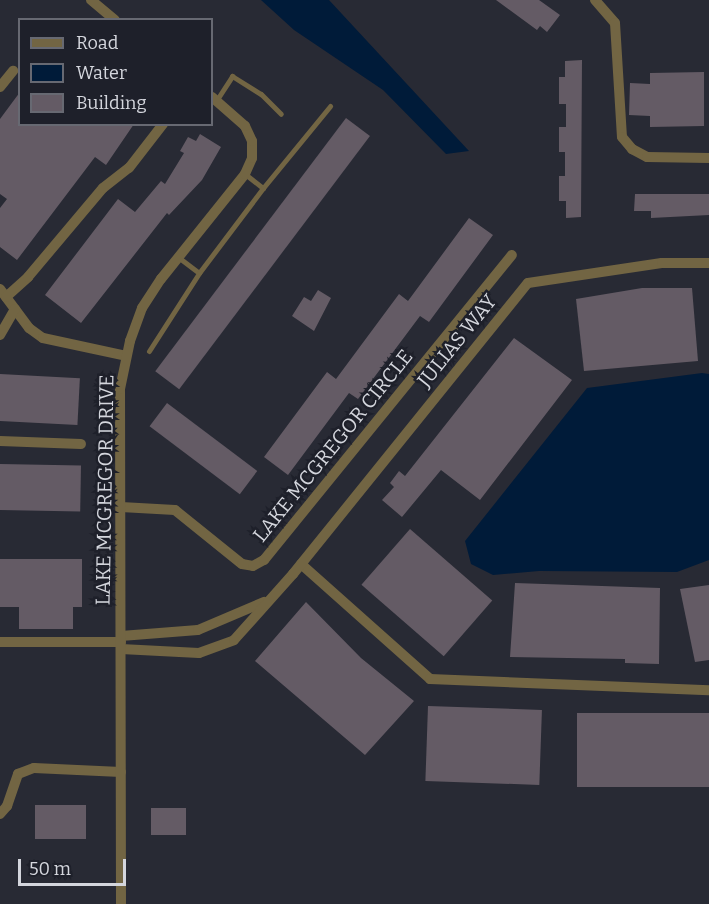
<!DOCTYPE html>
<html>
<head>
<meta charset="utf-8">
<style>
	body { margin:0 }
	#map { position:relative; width:709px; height:904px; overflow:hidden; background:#282a34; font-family:Bitter,serif }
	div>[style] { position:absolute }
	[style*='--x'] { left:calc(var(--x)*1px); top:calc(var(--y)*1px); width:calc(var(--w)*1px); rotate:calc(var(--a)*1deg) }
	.water>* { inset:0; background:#001b39 }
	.building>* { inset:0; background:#645b65; transform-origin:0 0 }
	.service>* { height:5px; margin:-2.5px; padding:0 2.5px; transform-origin:2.5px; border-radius:2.5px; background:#726543 }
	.minor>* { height:10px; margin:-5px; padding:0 5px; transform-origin:5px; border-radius:5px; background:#726543 }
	span { translate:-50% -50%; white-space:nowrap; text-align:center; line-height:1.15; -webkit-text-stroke:5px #1e202a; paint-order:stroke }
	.street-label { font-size:20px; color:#d4d6dd }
	.legend { position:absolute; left:18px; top:18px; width:195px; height:108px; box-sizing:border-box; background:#1e202a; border:2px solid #676972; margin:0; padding:8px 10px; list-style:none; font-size:18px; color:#d4d6dd }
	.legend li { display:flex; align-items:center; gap:12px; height:30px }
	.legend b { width:30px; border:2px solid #676972 }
	.scale { position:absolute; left:18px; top:859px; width:108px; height:27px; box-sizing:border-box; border:3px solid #d4d6dd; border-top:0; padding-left:8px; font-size:18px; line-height:21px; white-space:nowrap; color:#d4d6dd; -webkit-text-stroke:4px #1e202a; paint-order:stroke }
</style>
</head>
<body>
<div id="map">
	<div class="water">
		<i style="clip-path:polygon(261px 0,329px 0,469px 151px,446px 154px,383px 90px,294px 30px)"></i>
		<i style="clip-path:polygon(702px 373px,709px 374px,709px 560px,677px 572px,539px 571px,493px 575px,471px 564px,465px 541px,587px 388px)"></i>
	</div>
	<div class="building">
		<i style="clip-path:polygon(496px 0,539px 0,560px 15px,547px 32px,540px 26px,537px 30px)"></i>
		<i style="clip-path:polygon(582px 60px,581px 217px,566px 218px,566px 201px,559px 201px,559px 176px,565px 176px,565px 152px,559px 152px,559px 127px,566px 127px,566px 104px,559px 104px,559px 77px,565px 77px,565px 61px)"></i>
		<i style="clip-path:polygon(704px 72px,704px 126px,650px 127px,650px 116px,629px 115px,630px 83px,650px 84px,650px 73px)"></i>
		<i style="clip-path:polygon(20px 92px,20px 124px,134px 124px,106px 165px,95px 157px,17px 260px,0 247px,0 208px,7px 199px,0 194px,0 119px)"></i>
		<i style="left:346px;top:118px;width:30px;height:317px;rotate:37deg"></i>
		<i style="clip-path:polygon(200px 134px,221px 147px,202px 180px,169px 215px,167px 213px,81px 323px,45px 295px,118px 199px,135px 212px,161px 181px,165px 184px,184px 153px,180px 151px,188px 137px,196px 141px)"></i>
		<i style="clip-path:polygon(635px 194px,709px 194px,709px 215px,651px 218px,651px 211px,634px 211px)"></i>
		<i style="clip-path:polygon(469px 218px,493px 235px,429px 322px,420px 316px,358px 399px,349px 393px,288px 475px,264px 457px,327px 372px,336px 379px,399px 294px,408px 301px)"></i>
		<i style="clip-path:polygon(642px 288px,692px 288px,698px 361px,584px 371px,576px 299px)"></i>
		<i style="clip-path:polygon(318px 290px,331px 298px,314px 331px,292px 316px,304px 297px,311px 301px)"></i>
		<i style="clip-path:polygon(514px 338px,572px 380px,480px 500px,441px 470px,402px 517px,382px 500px,394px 487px,390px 483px,399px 471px,405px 476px)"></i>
		<i style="left:0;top:374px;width:80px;height:47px;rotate:3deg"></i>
		<i style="left:167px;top:403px;width:113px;height:29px;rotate:37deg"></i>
		<i style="left:0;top:464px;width:81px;height:46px;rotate:1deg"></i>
		<i style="left:410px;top:529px;width:109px;height:74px;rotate:41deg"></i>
		<i style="clip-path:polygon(0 559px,82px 559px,82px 607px,73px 607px,73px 629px,19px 629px,19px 607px,0 607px)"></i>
		<i style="clip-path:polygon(515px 583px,660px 588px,659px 664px,625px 663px,625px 659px,510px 657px)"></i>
		<i style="clip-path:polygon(709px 585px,709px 660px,695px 662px,680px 589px)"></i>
		<i style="clip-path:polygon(306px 602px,361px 658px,414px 701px,365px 755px,255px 661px)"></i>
		<i style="left:428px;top:706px;width:114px;height:75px;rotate:2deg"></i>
		<i style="left:577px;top:713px;width:132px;height:74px"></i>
		<i style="left:35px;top:805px;width:51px;height:34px"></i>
		<i style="left:151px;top:808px;width:35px;height:27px"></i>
	</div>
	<div class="service">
		<i style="--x:216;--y:101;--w:30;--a:-57"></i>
		<i style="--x:232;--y:76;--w:34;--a:32"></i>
		<i style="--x:261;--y:94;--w:28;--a:45"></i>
		<i style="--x:245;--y:174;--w:23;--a:38"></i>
		<i style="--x:263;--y:188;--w:106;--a:-50.7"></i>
		<i style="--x:178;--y:257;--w:26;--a:37"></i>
		<i style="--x:199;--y:273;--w:106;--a:-53"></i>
		<i style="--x:149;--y:351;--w:93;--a:-57.3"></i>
	</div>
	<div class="minor">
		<i style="--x:91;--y:0;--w:31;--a:40"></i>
		<i style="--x:595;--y:0;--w:30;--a:49"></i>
		<i style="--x:615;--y:23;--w:114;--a:86.5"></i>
		<i style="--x:622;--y:137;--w:16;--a:50"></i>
		<i style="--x:632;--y:149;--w:17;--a:28"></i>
		<i style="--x:647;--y:157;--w:62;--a:0.9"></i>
		<i style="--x:0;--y:87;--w:21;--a:-51"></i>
		<i style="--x:0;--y:289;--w:49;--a:53.4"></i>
		<i style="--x:29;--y:328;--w:17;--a:36"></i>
		<i style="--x:43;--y:338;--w:85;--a:12.2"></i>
		<i style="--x:6;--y:297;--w:30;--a:-42"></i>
		<i style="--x:28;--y:277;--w:116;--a:-49.9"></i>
		<i style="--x:103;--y:188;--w:33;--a:-38"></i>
		<i style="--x:129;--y:168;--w:56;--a:-52.3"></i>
		<i style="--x:0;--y:335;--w:30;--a:-60"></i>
		<i style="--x:0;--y:441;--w:81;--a:2.1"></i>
		<i style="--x:121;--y:507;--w:54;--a:3.2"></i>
		<i style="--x:175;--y:510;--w:86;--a:38.9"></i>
		<i style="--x:242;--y:564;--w:11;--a:10"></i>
		<i style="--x:253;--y:566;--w:13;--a:-29"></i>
		<i style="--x:264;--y:560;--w:393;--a:-50.9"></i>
		<i style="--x:301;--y:564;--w:173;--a:41.7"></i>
		<i style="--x:430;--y:679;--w:279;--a:2.3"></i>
		<i style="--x:121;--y:636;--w:77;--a:-4.5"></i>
		<i style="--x:198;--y:630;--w:72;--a:-23"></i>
		<i style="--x:0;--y:642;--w:121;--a:0"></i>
		<i style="--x:121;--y:649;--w:78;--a:2.9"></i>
		<i style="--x:199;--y:653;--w:37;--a:-20"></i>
		<i style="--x:234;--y:640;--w:89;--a:-48.2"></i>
		<i style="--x:293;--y:574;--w:374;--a:-51.1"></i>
		<i style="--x:528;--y:283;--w:135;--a:-8.5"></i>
		<i style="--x:662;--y:263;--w:47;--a:0"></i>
		<i style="--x:0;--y:814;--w:11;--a:-49"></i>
		<i style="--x:7;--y:806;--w:34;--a:-71"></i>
		<i style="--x:18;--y:774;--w:17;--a:-21"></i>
		<i style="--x:34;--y:768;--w:87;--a:2.6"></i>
		<i style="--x:121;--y:904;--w:515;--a:-90.11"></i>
		<i style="--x:120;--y:389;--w:49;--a:-78.2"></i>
		<i style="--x:130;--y:341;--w:35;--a:-70"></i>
		<i style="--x:142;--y:308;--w:35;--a:-57"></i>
		<i style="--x:161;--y:279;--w:134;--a:-51.3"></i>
		<i style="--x:245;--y:174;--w:17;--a:-66"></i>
		<i style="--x:252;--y:158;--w:17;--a:-90"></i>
		<i style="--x:252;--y:141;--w:17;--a:-115"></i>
		<i style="--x:245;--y:126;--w:44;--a:-138.7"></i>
	</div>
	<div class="street-label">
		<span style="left:457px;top:341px;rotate:-51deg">JULIAS WAY</span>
		<span style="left:333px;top:446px;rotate:-51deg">LAKE MCGREGOR CIRCLE</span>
		<span style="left:105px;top:490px;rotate:-89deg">LAKE MCGREGOR DRIVE</span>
	</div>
	<ul class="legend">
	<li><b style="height:8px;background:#726543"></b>Road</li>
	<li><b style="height:16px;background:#001b39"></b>Water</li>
	<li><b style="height:16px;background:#645b65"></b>Building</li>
	</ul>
	<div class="scale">50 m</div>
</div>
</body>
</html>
